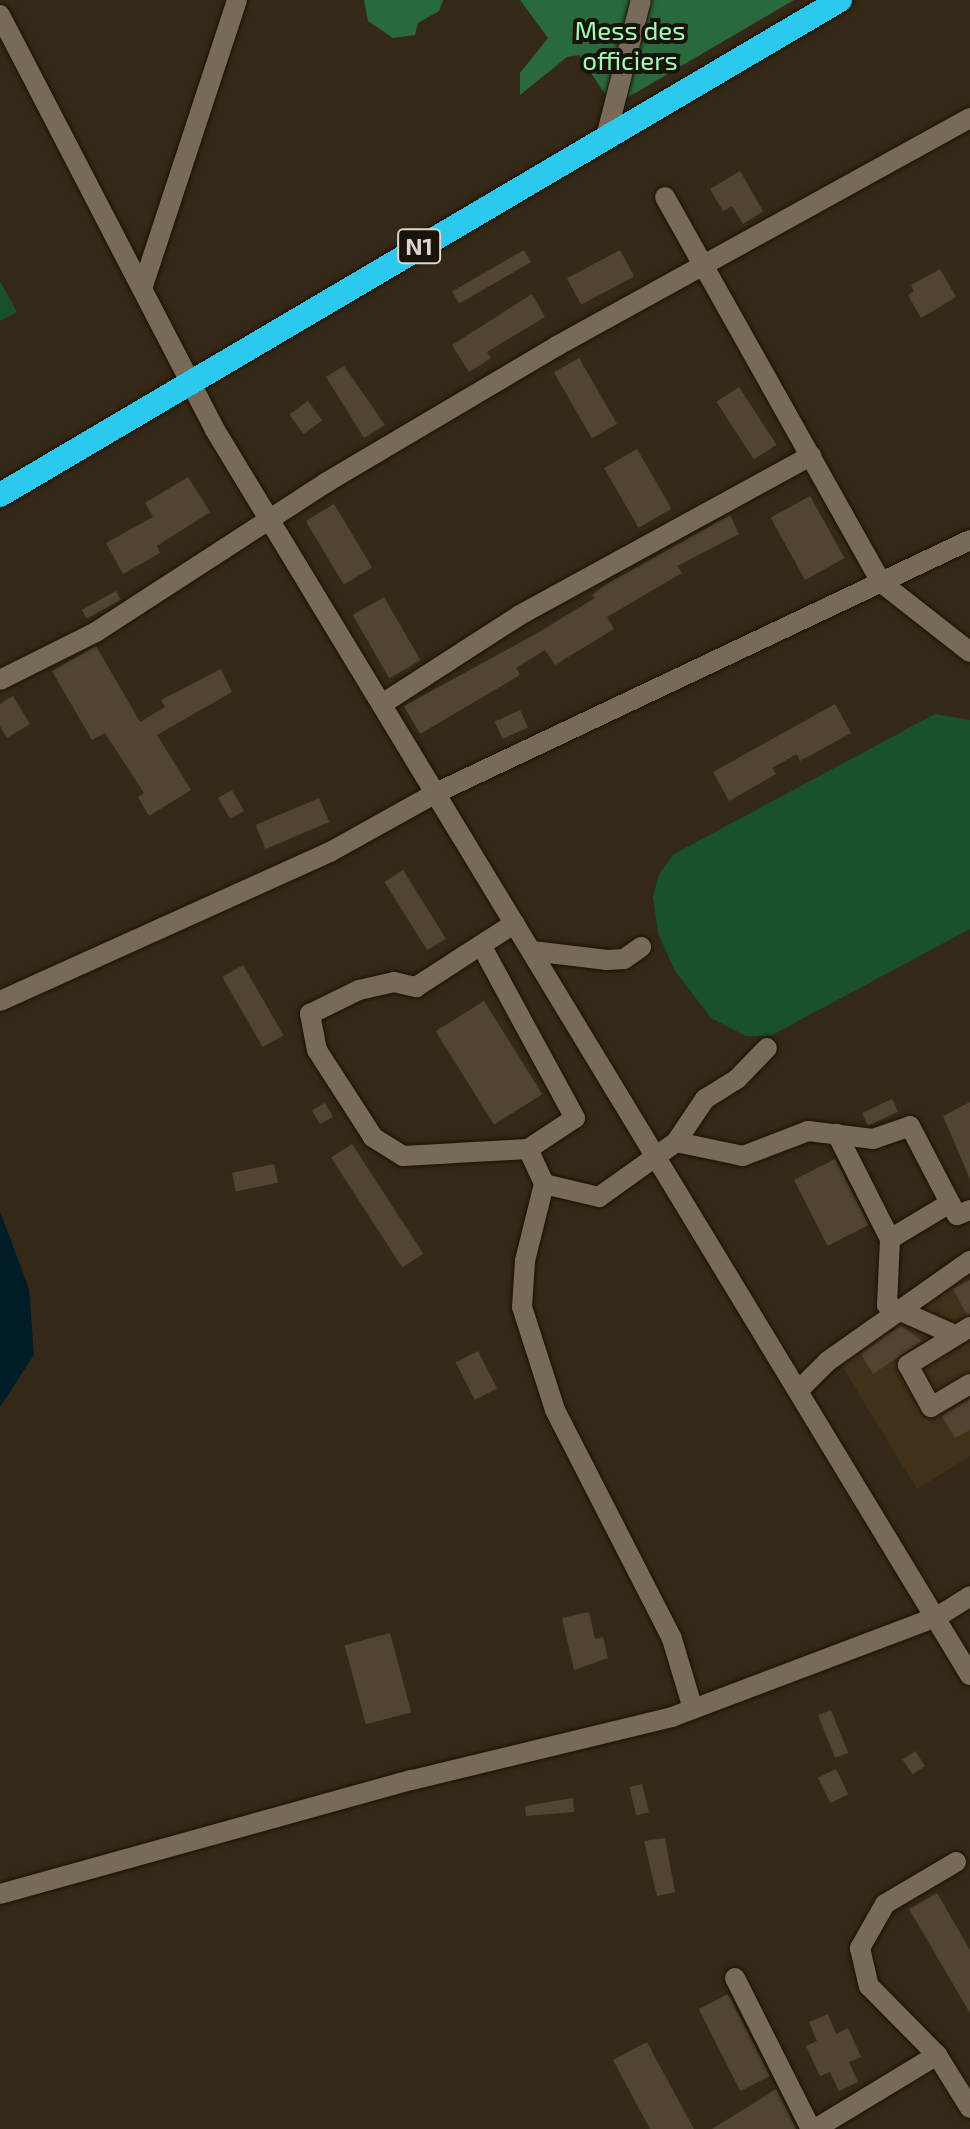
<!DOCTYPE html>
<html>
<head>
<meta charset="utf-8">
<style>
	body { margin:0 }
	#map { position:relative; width:970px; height:2129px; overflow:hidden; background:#342919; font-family:"Exo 2",sans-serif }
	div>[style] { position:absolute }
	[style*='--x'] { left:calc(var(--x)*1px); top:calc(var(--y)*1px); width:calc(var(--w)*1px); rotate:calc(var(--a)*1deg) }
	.built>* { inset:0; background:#41311a }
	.green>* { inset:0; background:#18512a }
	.forest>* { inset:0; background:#286a3c }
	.water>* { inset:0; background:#001d27 }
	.building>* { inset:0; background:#514433; transform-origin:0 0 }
	.roads { filter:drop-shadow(0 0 2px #1c1103) drop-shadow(0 0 2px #1c1103) }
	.minor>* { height:20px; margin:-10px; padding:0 10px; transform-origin:10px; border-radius:10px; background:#776a58 }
	.highway>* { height:24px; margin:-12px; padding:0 12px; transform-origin:12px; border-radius:12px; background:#2cc9ee }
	span { translate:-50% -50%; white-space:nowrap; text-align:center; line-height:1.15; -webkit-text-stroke:8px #18130b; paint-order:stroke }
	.shield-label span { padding:2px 6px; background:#18130b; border:2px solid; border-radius:6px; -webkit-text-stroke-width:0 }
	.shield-label { font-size:24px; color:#ddd5cb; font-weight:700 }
	.park-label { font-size:26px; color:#a0fcb5 }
</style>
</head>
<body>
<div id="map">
	<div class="built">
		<i style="clip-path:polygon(970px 1269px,970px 1456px,917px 1489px,834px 1353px)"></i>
	</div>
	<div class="green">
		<i style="clip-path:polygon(0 281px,17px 312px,0 321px)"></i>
		<i style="clip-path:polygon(935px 714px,970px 720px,970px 929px,770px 1036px,746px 1036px,711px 1018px,675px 971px,658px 933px,653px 897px,659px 874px,674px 854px)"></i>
	</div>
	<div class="forest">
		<i style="clip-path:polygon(364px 0,443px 0,439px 11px,418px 23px,415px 35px,393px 38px,368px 21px)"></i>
		<i style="clip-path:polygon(520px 0,794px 0,613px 106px,579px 55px,567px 57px,520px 95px,520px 73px,548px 38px)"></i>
	</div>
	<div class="water">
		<i style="clip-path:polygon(0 1211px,29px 1289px,34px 1355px,0 1407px)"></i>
	</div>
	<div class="building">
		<i style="clip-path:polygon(740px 171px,763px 211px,743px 224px,732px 206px,723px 211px,710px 189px)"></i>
		<i style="left:524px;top:250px;width:14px;height:83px;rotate:60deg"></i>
		<i style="left:620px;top:250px;width:30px;height:60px;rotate:62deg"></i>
		<i style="clip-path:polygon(940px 269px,956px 297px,921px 318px,908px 295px,914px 291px,911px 285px)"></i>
		<i style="clip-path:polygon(532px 294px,545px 317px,487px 352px,491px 358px,469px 372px,452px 345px)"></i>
		<i style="left:579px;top:358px;width:76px;height:29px;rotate:60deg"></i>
		<i style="clip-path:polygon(344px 366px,385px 425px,364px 438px,326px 377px)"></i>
		<i style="left:739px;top:387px;width:69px;height:27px;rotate:57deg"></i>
		<i style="left:308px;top:401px;width:24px;height:23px;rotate:54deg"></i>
		<i style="left:637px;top:449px;width:69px;height:38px;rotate:60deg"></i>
		<i style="clip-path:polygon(188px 477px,210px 512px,157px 546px,160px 553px,123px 574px,106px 543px,153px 517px,145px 503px)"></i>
		<i style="left:810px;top:496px;width:71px;height:45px;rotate:61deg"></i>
		<i style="left:334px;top:504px;width:74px;height:33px;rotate:59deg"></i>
		<i style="clip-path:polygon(730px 515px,739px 534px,677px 566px,682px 573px,607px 617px,614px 629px,555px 665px,545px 650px,516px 668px,520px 675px,420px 734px,404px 706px,534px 635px,595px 598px,592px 595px,605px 585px)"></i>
		<i style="left:116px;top:591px;width:10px;height:39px;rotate:61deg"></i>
		<i style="left:384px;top:597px;width:73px;height:36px;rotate:60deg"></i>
		<i style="clip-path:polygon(96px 646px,140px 722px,165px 707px,161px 700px,221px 669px,232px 692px,157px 735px,191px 790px,149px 816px,138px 797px,144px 793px,105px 733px,92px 740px,52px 671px)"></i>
		<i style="clip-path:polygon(13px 696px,30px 724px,7px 738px,0 726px,0 704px)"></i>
		<i style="clip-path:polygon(835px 704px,851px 733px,800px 761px,797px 754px,772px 768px,776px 774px,729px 801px,713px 772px)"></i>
		<i style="left:520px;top:710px;width:19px;height:28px;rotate:65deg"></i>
		<i style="left:232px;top:790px;width:24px;height:16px;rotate:60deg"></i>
		<i style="left:319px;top:798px;width:26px;height:69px;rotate:67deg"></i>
		<i style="left:403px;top:870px;width:81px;height:22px;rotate:58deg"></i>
		<i style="left:243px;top:965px;width:81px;height:24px;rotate:60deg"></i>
		<i style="left:484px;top:1001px;width:110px;height:57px;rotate:58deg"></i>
		<i style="left:892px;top:1099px;width:14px;height:33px;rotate:65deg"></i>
		<i style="clip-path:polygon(970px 1102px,970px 1179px,943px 1116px)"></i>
		<i style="left:325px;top:1103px;width:16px;height:15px;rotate:60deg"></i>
		<i style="left:352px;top:1144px;width:131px;height:25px;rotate:57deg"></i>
		<i style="left:835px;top:1159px;width:74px;height:46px;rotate:63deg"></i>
		<i style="left:274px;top:1164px;width:19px;height:43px;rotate:78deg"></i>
		<i style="clip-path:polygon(970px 1280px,970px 1314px,967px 1315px,953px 1289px)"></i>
		<i style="clip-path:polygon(901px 1325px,922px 1341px,873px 1374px,861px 1354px)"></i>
		<i style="left:478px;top:1351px;width:42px;height:25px;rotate:63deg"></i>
		<i style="clip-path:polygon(970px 1399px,970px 1430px,955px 1438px,942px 1416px)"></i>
		<i style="clip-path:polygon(589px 1612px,595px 1639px,603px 1637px,608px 1658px,574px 1670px,562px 1618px)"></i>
		<i style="left:390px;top:1633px;width:82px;height:47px;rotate:75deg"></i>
		<i style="left:831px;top:1710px;width:46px;height:14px;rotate:68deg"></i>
		<i style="left:915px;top:1751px;width:18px;height:15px;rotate:56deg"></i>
		<i style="left:836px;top:1769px;width:28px;height:20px;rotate:64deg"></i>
		<i style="left:642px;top:1784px;width:29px;height:13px;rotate:76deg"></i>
		<i style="clip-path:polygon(573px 1798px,574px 1812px,526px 1816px,525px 1806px)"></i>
		<i style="clip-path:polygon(665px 1838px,675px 1892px,657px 1896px,644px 1841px)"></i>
		<i style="clip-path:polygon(937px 1893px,970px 1950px,970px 2013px,909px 1909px)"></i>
		<i style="left:728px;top:1994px;width:92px;height:33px;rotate:63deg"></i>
		<i style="clip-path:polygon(828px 2014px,836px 2034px,848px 2028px,861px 2057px,849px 2062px,858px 2082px,839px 2091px,830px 2072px,820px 2076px,806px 2046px,817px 2041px,809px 2022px)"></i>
		<i style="clip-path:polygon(647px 2042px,657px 2061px,694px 2129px,650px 2129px,613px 2060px)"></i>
		<i style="clip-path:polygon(776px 2089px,796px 2129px,712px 2129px,754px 2103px)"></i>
	</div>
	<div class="roads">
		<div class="minor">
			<i style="--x:0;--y:15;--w:467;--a:62.6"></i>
			<i style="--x:215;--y:430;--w:1456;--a:58.77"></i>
			<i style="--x:606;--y:137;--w:141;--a:-75.7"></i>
			<i style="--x:665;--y:197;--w:443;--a:60.7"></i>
			<i style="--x:882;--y:583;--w:112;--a:38.1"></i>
			<i style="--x:143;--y:286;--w:301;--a:-71.8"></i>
			<i style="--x:0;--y:680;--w:107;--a:-26.6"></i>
			<i style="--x:96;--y:632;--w:275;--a:-33"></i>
			<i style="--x:327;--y:482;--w:267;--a:-30.6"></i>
			<i style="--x:557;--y:346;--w:472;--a:-28.9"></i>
			<i style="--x:382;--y:704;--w:164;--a:-32.8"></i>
			<i style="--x:520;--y:615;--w:332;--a:-28.7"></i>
			<i style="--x:481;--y:945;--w:197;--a:61.5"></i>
			<i style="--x:575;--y:1118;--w:56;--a:146.6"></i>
			<i style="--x:528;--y:1149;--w:125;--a:176.8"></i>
			<i style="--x:403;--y:1156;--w:36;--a:-148"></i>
			<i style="--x:373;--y:1137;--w:103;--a:-122.8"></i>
			<i style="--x:317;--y:1050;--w:37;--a:-101"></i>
			<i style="--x:310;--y:1014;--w:55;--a:-26.1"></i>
			<i style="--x:359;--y:990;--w:36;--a:-13"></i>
			<i style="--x:394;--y:982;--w:23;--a:13"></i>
			<i style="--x:416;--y:987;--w:77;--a:-32.9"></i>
			<i style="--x:481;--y:945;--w:40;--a:-32.9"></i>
			<i style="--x:532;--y:951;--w:76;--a:6.8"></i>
			<i style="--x:607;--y:960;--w:17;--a:-3"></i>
			<i style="--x:624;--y:959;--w:21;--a:-35"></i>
			<i style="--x:0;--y:1001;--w:362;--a:-24.3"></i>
			<i style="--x:330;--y:852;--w:121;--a:-29.1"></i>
			<i style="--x:436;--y:793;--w:591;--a:-25.35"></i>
			<i style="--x:676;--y:1142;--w:52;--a:-56"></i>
			<i style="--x:705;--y:1099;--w:38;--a:-32"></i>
			<i style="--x:737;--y:1079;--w:43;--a:-45.9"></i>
			<i style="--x:528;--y:1149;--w:38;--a:65"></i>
			<i style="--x:544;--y:1184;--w:79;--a:103.9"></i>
			<i style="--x:525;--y:1261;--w:46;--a:93.7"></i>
			<i style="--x:522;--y:1307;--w:108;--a:72.2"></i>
			<i style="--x:555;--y:1410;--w:257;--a:62.9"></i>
			<i style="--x:672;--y:1639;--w:73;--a:73.3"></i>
			<i style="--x:544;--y:1184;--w:57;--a:13.3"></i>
			<i style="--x:599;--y:1197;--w:95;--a:-35.5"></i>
			<i style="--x:676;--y:1142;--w:68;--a:11.8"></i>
			<i style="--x:743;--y:1156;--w:70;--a:-21"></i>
			<i style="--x:808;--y:1131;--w:65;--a:7"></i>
			<i style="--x:873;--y:1139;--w:39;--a:-19"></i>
			<i style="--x:910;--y:1126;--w:87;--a:62.5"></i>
			<i style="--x:950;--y:1203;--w:70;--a:149"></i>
			<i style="--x:890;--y:1239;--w:118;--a:-116.8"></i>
			<i style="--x:950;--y:1203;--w:14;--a:60"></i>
			<i style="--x:957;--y:1215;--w:14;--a:-21"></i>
			<i style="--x:890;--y:1239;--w:66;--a:92.6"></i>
			<i style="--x:887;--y:1305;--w:74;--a:23.8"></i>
			<i style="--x:970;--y:1327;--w:73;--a:148.5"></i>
			<i style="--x:908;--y:1365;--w:48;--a:61.3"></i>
			<i style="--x:931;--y:1407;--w:45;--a:-30.5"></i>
			<i style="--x:799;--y:1390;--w:41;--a:-45"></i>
			<i style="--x:828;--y:1361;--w:174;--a:-35.2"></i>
			<i style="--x:956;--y:1862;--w:82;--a:149.4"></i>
			<i style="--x:885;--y:1904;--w:51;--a:119.6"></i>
			<i style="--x:860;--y:1948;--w:39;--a:77"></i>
			<i style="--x:869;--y:1986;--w:97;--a:45.4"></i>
			<i style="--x:937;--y:2055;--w:62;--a:58.1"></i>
			<i style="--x:0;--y:1894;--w:427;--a:-15.5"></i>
			<i style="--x:412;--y:1780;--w:268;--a:-13.6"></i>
			<i style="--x:672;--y:1717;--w:283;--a:-20.7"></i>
			<i style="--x:937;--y:1617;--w:39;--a:-32"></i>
			<i style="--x:735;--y:1978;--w:169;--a:63.3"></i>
			<i style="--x:815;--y:2129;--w:143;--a:-31.2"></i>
		</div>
		<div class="highway">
			<i style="--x:0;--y:495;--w:975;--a:-30.51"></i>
		</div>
	</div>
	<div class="shield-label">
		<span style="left:419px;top:246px">N1</span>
	</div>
	<div class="park-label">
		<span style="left:630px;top:45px">Mess des<br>officiers</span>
	</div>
</div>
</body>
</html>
